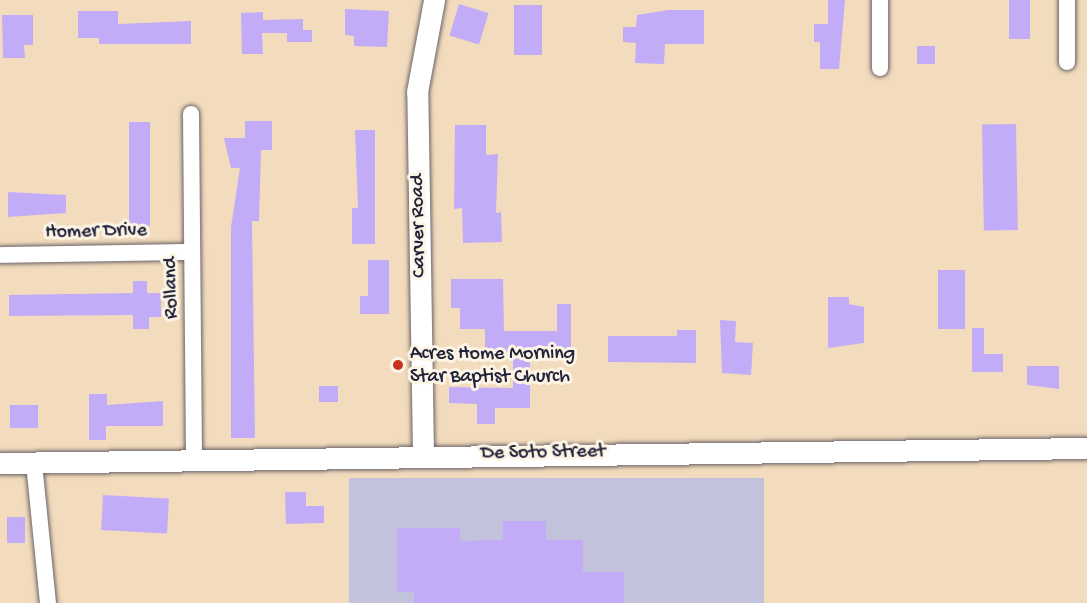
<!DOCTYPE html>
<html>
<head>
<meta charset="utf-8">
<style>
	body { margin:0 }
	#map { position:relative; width:1087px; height:603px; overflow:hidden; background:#f3dcbd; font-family:"Gochi Hand",sans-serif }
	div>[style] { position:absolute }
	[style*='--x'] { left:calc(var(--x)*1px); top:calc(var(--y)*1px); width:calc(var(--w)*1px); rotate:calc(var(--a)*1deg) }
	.industrial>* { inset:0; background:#c2c2dc; transform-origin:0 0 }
	.building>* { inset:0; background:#c3acf7; transform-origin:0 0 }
	.roads { filter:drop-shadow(0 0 2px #6b6368) drop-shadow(0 0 2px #6b6368) }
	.minor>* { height:16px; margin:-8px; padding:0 8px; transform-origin:8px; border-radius:8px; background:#fff }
	.tertiary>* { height:21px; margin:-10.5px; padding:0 10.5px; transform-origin:10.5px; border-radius:10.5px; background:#fff }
	.dots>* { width:16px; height:16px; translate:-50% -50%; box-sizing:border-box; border:3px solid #fcf5e5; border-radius:50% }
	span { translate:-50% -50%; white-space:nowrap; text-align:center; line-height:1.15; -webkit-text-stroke:6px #fcf5e5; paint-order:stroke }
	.street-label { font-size:20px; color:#22223b }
	.poi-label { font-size:20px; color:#22223b }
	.left { translate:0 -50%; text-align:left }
</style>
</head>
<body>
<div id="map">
	<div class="industrial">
		<i style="left:764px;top:478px;width:125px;height:415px;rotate:90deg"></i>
	</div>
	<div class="building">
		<i style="clip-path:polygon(828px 0,845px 0,839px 69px,820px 69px,820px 42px,814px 42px,814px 24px,828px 24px)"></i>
		<i style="left:1009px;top:0;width:21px;height:39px"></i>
		<i style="left:459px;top:4px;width:31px;height:33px;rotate:17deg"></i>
		<i style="left:514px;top:5px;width:28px;height:50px"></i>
		<i style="clip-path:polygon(345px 9px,389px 11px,387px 47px,354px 46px,354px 36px,345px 35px)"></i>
		<i style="clip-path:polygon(668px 10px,704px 10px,704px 44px,665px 44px,664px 64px,635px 63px,636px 43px,623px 42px,623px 27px,636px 27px,637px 15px)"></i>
		<i style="clip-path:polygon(78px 11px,118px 11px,118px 24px,191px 21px,191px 44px,99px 44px,99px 38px,78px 38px)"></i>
		<i style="clip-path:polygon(263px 12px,263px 20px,303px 19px,303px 30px,312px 30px,312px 42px,287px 42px,287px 33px,262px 33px,263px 54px,242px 54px,241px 13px)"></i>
		<i style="clip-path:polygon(2px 15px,33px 15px,33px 45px,24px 45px,25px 58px,3px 58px)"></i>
		<i style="left:917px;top:46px;width:18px;height:18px"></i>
		<i style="clip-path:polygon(245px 121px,272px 121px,272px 150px,261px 150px,259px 221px,252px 221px,255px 438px,231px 438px,231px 227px,240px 168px,231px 168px,224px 138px,245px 138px)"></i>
		<i style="left:129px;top:122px;width:21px;height:104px"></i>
		<i style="left:1016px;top:124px;width:106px;height:34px;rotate:89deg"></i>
		<i style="clip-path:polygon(455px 125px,486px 125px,486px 155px,498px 154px,496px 213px,501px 212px,502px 242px,463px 243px,462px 208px,454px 209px)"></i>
		<i style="clip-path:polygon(355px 130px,375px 130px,375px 244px,352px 244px,352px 208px,358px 208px)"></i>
		<i style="clip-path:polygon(8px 192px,66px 195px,66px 213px,8px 217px)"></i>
		<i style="clip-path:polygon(368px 260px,389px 260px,389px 314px,360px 314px,360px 296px,368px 296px)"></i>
		<i style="left:938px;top:270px;width:27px;height:59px"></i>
		<i style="clip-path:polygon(451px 279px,503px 279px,504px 331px,557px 331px,557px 304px,571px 304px,571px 352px,530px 354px,530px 408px,495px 408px,495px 424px,477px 424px,477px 404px,449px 403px,449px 387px,513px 388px,513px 353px,485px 353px,485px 329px,460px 329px,460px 308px,451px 308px)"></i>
		<i style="clip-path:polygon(133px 281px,147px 281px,147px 293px,161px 293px,161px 317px,149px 317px,149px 329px,133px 329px,133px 315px,9px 316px,9px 295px,133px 293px)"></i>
		<i style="clip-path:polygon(828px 297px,849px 297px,849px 304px,864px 307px,864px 343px,828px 348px)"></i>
		<i style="clip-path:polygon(720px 320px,736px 321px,735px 342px,753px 343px,751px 375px,722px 373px)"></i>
		<i style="clip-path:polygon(972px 328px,984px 328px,984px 354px,1003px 354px,1003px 372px,972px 372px)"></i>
		<i style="clip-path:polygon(677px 330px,696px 330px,696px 363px,608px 362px,608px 336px,677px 336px)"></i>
		<i style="clip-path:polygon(1027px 366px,1059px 366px,1059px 389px,1027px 385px)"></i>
		<i style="left:319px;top:386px;width:19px;height:16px"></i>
		<i style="clip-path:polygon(89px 394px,107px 394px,107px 405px,163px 401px,163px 426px,106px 426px,106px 440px,89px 440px)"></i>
		<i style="left:10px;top:405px;width:28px;height:23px"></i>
		<i style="clip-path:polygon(285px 492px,306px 492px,306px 506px,324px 506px,324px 523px,286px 524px)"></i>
		<i style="left:103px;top:495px;width:66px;height:35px;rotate:3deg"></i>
		<i style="left:7px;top:517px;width:18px;height:26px"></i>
		<i style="clip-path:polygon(503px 521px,546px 521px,546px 540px,583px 540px,583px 572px,624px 572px,624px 603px,414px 603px,414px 592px,397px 592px,397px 528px,460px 528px,460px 541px,503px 540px)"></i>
	</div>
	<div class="roads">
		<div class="minor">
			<i style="--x:880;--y:0;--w:68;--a:90"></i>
			<i style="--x:1067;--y:0;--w:62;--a:90"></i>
			<i style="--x:191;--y:114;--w:348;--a:89.5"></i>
			<i style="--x:0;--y:255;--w:192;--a:-0.9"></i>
			<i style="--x:34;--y:463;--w:141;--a:84.3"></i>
		</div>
		<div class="tertiary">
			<i style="--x:423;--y:454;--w:362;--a:-90.9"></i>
			<i style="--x:417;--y:92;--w:94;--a:-79.5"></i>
			<i style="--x:0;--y:463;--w:1087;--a:-0.79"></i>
		</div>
	</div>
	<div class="dots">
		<i style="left:398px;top:365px;background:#c8321e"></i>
	</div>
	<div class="street-label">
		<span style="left:419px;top:226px;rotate:-91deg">Carver Road</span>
		<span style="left:96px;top:232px;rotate:-1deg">Homer Drive</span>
		<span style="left:172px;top:288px;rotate:-91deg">Rolland</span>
		<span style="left:543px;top:453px;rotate:-1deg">De Soto Street</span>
	</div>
	<div class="poi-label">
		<span class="left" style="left:410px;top:366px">Acres Home Morning<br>Star Baptist Church</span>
	</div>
</div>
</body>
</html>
